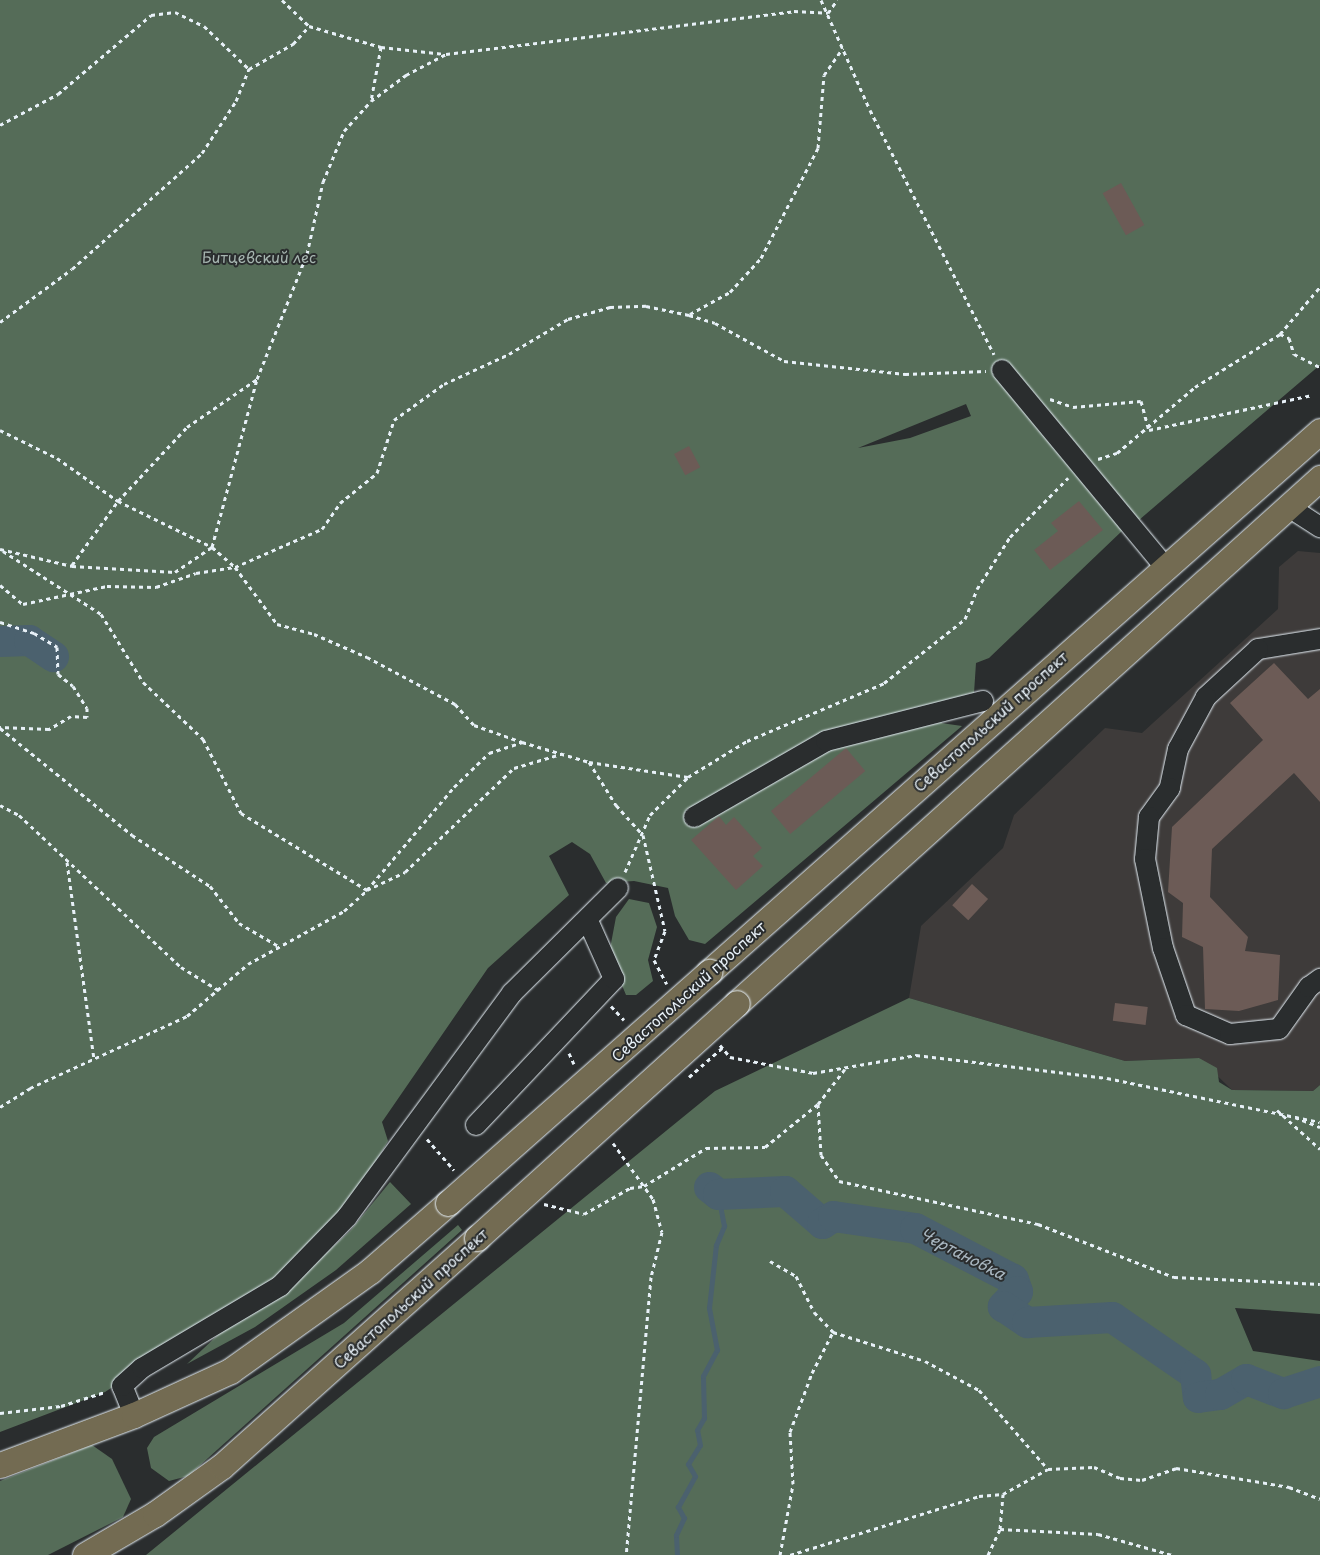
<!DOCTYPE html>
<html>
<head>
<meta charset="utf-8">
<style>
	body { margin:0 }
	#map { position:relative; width:1320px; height:1555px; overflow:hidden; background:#2a2d2e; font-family:"Playpen Sans",sans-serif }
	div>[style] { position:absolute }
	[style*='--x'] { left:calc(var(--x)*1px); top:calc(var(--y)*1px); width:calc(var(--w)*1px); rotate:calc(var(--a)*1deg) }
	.built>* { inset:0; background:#3e3b3a }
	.green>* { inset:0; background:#556c58 }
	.stream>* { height:5px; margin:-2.5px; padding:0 2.5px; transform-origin:2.5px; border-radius:2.5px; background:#4b616e }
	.river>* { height:31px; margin:-15.5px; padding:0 15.5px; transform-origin:15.5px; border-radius:15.5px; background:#4b616e }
	.building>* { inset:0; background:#6c5b56; transform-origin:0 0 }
	.path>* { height:3px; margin-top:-1.5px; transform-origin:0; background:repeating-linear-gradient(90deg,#e8f1f8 0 4px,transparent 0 8px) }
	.roads { filter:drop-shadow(0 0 1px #e8f1f8) drop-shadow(0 0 1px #e8f1f8) }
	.minor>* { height:20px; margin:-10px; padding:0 10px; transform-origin:10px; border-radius:10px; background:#2a2d2e }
	.major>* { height:25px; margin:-12.5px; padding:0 12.5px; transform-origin:12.5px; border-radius:12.5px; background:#736b52 }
	.bridges { filter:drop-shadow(0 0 1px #e8f1f8) drop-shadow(0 0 1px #e8f1f8) }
	.major-bridge>* { height:25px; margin:-12.5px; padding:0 12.5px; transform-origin:12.5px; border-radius:12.5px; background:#736b52 }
	span { translate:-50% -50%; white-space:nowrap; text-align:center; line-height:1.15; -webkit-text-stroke:4px #2a2d2e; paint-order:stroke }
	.park-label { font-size:15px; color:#a6b5b0 }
	.street-label { font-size:15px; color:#e8f1f8 }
	.water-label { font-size:16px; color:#a9b7c1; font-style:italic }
</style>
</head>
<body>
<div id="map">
	<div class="built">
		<i style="clip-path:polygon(1298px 551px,1320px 553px,1320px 1085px,1313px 1091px,1232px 1090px,1199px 1058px,1125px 1061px,909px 998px,921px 926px,1003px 848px,1014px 815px,1105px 728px,1142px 733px,1278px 609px,1279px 567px)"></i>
	</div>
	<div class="green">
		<i style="clip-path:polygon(evenodd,0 0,1320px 0,1320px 365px,1139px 520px,1024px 381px,1123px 530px,989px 658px,976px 663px,974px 693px,967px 694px,963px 705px,941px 723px,962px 726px,705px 944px,689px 940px,675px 916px,668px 888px,634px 881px,606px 883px,590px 854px,572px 842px,549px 856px,569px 895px,488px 968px,382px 1122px,388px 1141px,356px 1195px,273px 1282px,105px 1392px,0 1432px,0 0,966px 404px,971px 416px,910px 438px,858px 448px,966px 404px)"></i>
		<i style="clip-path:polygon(629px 899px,649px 903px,657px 927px,648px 960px,653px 981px,636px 995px,626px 995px,609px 954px,616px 917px)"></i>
		<i style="clip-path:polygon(909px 998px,1125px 1061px,1199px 1058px,1217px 1068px,1219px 1082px,1232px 1090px,1313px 1091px,1320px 1085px,1320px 1314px,1235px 1308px,1253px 1351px,1320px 1361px,1320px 1555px,146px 1555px,715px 1091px)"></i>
		<i style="clip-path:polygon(390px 1182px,411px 1204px,336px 1270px,255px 1327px,187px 1364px,220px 1333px,283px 1293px,350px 1231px)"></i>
		<i style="clip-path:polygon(458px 1225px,462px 1230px,188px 1476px,169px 1481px,151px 1468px,147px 1448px,154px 1437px,344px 1323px)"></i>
		<i style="clip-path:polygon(92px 1445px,112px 1459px,131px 1499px,123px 1517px,48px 1555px,0 1555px,0 1481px)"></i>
	</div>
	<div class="stream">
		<i style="--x:677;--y:1555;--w:20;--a:-93"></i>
		<i style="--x:676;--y:1535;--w:19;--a:-65"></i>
		<i style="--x:684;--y:1518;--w:13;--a:-119"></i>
		<i style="--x:678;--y:1507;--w:35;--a:-61"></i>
		<i style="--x:695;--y:1476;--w:14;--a:-120"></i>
		<i style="--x:688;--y:1464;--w:22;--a:-58"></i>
		<i style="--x:700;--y:1445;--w:15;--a:-101"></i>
		<i style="--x:697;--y:1430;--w:14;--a:-60"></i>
		<i style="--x:704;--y:1418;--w:42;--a:-91.4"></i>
		<i style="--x:703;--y:1376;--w:30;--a:-62"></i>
		<i style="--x:717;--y:1350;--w:43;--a:-100.8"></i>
		<i style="--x:709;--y:1308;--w:63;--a:-83.7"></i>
		<i style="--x:716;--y:1245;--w:21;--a:-67"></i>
		<i style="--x:724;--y:1226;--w:33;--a:-101"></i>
	</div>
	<div class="river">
		<i style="--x:0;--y:641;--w:29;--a:-2"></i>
		<i style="--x:29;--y:640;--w:29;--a:34"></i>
		<i style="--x:709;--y:1187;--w:11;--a:38"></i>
		<i style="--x:718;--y:1194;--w:67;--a:-2.6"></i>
		<i style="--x:785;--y:1191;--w:49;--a:40.9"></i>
		<i style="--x:822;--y:1223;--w:13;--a:-32"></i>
		<i style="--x:833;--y:1216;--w:83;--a:8.3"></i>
		<i style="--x:915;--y:1228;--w:110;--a:27.5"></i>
		<i style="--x:1013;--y:1279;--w:13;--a:72"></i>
		<i style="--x:1017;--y:1291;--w:21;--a:133"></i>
		<i style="--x:1003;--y:1306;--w:29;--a:34"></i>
		<i style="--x:1027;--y:1322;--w:85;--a:-3.4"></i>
		<i style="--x:1112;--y:1317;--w:101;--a:34.5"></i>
		<i style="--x:1195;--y:1374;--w:23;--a:83"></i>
		<i style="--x:1198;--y:1397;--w:22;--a:-8"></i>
		<i style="--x:1220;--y:1394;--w:30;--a:-30"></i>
		<i style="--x:1246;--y:1379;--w:40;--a:21"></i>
		<i style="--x:1283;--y:1393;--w:39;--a:-18"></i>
	</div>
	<div class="building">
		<i style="left:1121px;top:183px;width:48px;height:21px;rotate:61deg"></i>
		<i style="left:689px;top:446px;width:24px;height:17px;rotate:62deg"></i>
		<i style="clip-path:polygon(1079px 501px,1103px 530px,1050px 570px,1034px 550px,1058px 531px,1051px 523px)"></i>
		<i style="clip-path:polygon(1274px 663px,1308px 699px,1320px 689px,1320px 802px,1294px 773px,1212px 849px,1210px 897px,1248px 937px,1245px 951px,1280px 955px,1278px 1000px,1239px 1011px,1205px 1009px,1203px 947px,1182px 937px,1183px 903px,1168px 892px,1172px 827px,1263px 740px,1230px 703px)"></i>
		<i style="left:846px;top:748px;width:30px;height:98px;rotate:50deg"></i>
		<i style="clip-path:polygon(719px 816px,726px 825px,734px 817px,762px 848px,753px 856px,763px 866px,736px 890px,691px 840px)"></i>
		<i style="left:972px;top:884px;width:22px;height:29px;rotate:43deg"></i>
		<i style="left:1115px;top:1003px;width:33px;height:18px;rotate:7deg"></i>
	</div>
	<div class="path">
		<i style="--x:282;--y:0;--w:37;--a:44"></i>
		<i style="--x:309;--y:26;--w:75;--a:16.3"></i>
		<i style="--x:381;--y:47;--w:55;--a:100.5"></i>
		<i style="--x:821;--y:0;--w:120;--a:66"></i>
		<i style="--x:870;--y:110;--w:274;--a:63.1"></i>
		<i style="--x:828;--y:13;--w:16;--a:-55"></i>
		<i style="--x:381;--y:47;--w:64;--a:6.2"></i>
		<i style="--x:0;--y:125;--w:66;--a:-28.1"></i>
		<i style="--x:58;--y:94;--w:122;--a:-40.3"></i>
		<i style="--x:151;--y:15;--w:24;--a:-7"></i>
		<i style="--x:175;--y:12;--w:32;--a:26"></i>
		<i style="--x:204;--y:26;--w:62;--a:43.7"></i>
		<i style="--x:690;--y:314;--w:46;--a:-28.8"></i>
		<i style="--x:730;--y:292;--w:46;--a:-47.6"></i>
		<i style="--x:761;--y:258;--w:124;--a:-62.6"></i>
		<i style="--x:818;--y:148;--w:73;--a:-85.3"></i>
		<i style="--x:824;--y:75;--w:33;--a:-55"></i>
		<i style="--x:0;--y:322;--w:89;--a:-36.4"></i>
		<i style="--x:72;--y:269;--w:174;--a:-41.7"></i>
		<i style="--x:202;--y:153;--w:62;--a:-56.8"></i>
		<i style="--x:236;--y:101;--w:35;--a:-68"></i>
		<i style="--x:249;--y:69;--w:51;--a:-29.6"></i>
		<i style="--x:293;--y:44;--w:24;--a:-48"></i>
		<i style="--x:1280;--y:334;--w:10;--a:24"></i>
		<i style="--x:1289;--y:338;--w:17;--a:73"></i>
		<i style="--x:1294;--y:354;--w:29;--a:27"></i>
		<i style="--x:1050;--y:399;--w:24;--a:19"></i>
		<i style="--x:1073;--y:407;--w:68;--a:-5"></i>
		<i style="--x:1141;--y:401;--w:30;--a:75"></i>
		<i style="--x:1149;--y:430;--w:167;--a:-12.1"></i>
		<i style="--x:0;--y:430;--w:64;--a:26.2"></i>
		<i style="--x:57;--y:458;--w:75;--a:35.2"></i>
		<i style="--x:118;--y:501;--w:105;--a:26.1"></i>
		<i style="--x:212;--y:547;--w:30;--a:41"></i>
		<i style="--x:235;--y:567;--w:71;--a:53.6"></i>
		<i style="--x:277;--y:624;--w:38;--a:15"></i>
		<i style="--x:314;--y:634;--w:58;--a:23.5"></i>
		<i style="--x:367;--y:657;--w:100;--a:28.1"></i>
		<i style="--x:455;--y:704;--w:28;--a:48"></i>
		<i style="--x:474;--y:725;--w:51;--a:19.5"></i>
		<i style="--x:1098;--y:459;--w:20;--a:-18"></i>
		<i style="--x:1117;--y:453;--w:102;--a:-40.2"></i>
		<i style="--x:1195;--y:387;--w:100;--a:-31.9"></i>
		<i style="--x:1280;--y:334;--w:62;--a:-49.6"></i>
		<i style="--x:0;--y:549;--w:74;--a:13.3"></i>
		<i style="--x:72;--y:566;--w:103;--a:3.3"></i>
		<i style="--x:175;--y:572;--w:45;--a:-34"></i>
		<i style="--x:212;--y:547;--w:174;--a:-75"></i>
		<i style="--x:257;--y:379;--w:135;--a:-68.2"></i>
		<i style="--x:307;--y:254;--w:74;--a:-77.5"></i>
		<i style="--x:323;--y:182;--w:55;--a:-67.6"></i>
		<i style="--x:344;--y:131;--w:40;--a:-48"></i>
		<i style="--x:371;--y:101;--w:44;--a:-36.6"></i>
		<i style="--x:406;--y:75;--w:45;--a:-27.7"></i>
		<i style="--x:446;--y:54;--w:351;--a:-7"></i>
		<i style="--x:794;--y:11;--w:34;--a:3"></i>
		<i style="--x:3;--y:551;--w:117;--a:32.7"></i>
		<i style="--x:101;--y:614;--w:80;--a:58.3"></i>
		<i style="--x:143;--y:682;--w:83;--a:43.5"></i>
		<i style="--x:203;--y:739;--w:83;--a:62.8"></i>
		<i style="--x:241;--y:813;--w:148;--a:31.4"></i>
		<i style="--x:367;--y:890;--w:135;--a:-49.8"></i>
		<i style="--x:454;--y:787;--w:49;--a:-44.2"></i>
		<i style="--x:489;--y:753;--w:35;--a:-18"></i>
		<i style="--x:522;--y:742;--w:70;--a:16.6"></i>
		<i style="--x:589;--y:762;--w:100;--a:8.6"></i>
		<i style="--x:72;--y:565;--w:79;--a:-54.3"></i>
		<i style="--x:118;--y:501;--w:101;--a:-47"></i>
		<i style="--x:187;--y:427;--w:85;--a:-34.4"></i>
		<i style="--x:0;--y:585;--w:30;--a:40"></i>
		<i style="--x:23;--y:604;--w:86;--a:-12.1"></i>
		<i style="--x:107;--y:586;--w:49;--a:1.2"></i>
		<i style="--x:156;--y:587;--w:42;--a:-19.3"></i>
		<i style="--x:196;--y:573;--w:39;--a:-9"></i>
		<i style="--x:235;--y:567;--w:95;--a:-23.6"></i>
		<i style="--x:322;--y:529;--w:32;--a:-55"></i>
		<i style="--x:340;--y:503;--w:48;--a:-39"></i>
		<i style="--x:377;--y:473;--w:56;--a:-72.2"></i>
		<i style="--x:394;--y:420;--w:62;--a:-35.8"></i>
		<i style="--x:444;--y:384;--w:72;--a:-24.8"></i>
		<i style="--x:509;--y:354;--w:69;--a:-30.7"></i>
		<i style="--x:568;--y:319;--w:44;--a:-15.9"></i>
		<i style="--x:610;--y:307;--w:36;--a:-2"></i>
		<i style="--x:646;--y:306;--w:44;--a:11.8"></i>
		<i style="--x:689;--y:315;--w:27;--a:17"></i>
		<i style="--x:715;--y:323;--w:79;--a:28.8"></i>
		<i style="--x:784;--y:361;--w:122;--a:6.1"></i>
		<i style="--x:905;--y:374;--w:81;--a:-2.1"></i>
		<i style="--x:0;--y:622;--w:36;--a:18"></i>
		<i style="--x:34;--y:633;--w:27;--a:31"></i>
		<i style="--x:57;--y:647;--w:27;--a:88"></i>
		<i style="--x:58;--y:674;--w:19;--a:39"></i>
		<i style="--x:73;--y:686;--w:26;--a:58"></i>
		<i style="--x:87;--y:708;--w:9;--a:90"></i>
		<i style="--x:87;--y:717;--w:16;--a:-176"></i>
		<i style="--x:71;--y:716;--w:26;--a:149"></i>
		<i style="--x:49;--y:729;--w:49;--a:-177.7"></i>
		<i style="--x:0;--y:728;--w:170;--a:39"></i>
		<i style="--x:132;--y:835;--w:93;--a:33.2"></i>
		<i style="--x:210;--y:886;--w:47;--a:51.9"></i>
		<i style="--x:239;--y:923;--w:48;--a:30.3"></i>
		<i style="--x:589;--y:762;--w:51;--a:57.9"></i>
		<i style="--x:616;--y:805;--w:40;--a:48"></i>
		<i style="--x:643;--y:835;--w:98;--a:77.1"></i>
		<i style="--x:665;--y:931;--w:31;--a:111"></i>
		<i style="--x:654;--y:960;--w:27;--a:62"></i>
		<i style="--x:0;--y:805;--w:21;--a:28"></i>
		<i style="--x:19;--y:815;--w:222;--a:43.2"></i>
		<i style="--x:181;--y:967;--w:46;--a:31.6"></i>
		<i style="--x:67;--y:862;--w:199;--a:82.2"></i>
		<i style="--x:625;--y:872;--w:62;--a:-66.3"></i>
		<i style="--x:650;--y:815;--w:54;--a:-45"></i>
		<i style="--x:688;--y:777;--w:69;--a:-31.4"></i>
		<i style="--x:747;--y:741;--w:149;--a:-22.9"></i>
		<i style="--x:884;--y:683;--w:103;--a:-38.3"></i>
		<i style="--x:965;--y:619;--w:32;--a:-68"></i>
		<i style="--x:977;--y:589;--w:62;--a:-57.6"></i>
		<i style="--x:1010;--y:537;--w:83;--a:-45.5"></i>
		<i style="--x:611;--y:1006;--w:19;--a:47"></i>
		<i style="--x:720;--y:1045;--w:16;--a:50"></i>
		<i style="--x:730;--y:1057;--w:85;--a:10.9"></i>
		<i style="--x:813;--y:1073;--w:105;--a:-9.9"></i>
		<i style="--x:916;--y:1055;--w:192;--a:6.9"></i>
		<i style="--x:1107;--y:1078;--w:217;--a:11.7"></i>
		<i style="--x:569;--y:1053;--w:12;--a:66"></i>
		<i style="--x:689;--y:1077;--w:44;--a:-41.3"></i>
		<i style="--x:818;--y:1104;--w:51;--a:86.6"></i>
		<i style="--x:821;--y:1155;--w:32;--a:55"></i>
		<i style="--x:839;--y:1181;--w:204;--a:12.2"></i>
		<i style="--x:1038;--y:1224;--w:146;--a:21.3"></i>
		<i style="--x:1174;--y:1277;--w:146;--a:2.7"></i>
		<i style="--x:0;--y:1107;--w:36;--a:-32"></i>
		<i style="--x:30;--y:1088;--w:173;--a:-24.6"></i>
		<i style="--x:187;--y:1016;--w:80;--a:-40.4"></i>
		<i style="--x:248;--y:964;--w:110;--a:-28.9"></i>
		<i style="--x:344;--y:911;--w:31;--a:-42"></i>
		<i style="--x:367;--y:890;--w:42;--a:-25.3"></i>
		<i style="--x:405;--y:872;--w:151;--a:-43.7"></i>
		<i style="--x:514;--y:768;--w:49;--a:-16.6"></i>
		<i style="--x:1277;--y:1110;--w:58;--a:42.2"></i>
		<i style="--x:1295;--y:1117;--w:27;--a:22"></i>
		<i style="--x:427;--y:1139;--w:41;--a:48.9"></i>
		<i style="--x:613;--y:1143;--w:69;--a:54.5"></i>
		<i style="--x:653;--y:1199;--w:34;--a:75"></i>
		<i style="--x:662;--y:1232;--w:46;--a:103.7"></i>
		<i style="--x:651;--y:1277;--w:279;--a:95.1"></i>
		<i style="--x:544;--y:1204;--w:41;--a:14"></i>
		<i style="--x:584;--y:1214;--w:53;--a:-29.5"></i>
		<i style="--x:630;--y:1188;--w:14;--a:-8"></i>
		<i style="--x:644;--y:1186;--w:73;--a:-31.5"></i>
		<i style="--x:706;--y:1148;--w:59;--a:-1"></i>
		<i style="--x:765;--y:1147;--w:68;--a:-39.1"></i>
		<i style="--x:818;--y:1104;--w:44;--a:-52.4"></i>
		<i style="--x:770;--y:1261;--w:30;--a:30"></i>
		<i style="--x:796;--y:1276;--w:40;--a:63.4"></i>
		<i style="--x:814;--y:1312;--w:28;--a:46"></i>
		<i style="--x:833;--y:1332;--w:96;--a:17.5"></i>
		<i style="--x:925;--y:1361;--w:61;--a:28.2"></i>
		<i style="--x:979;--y:1390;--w:105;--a:48.9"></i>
		<i style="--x:0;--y:1413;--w:61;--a:-6.5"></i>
		<i style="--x:61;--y:1406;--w:46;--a:-17.7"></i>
		<i style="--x:1000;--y:1529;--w:98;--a:2.9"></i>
		<i style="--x:1098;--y:1534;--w:77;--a:15.8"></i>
		<i style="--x:780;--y:1555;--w:72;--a:-79.6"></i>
		<i style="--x:793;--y:1484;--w:52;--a:-93.3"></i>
		<i style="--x:790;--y:1432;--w:63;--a:-69.6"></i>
		<i style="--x:812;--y:1373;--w:46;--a:-62.9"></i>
		<i style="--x:790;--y:1555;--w:198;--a:-17.3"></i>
		<i style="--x:979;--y:1496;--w:24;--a:-5"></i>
		<i style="--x:988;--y:1555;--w:29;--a:-65"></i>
		<i style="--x:1000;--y:1529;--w:35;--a:-85"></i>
		<i style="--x:1003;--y:1494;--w:51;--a:-29.1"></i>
		<i style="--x:1048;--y:1469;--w:46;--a:-2.5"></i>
		<i style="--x:1094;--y:1467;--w:28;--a:23"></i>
		<i style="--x:1120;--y:1478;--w:22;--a:5"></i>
		<i style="--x:1142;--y:1480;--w:36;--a:-19"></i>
		<i style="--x:1176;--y:1468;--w:115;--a:9.5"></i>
		<i style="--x:1289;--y:1487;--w:33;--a:21"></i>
	</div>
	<div class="roads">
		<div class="minor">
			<i style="--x:1002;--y:370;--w:257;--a:50.4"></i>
			<i style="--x:1289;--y:507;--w:37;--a:33"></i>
			<i style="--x:1320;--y:639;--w:63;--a:170.8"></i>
			<i style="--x:1258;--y:649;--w:71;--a:137.3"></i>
			<i style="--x:1206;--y:697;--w:59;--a:118.3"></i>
			<i style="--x:1178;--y:749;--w:40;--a:102"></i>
			<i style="--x:1170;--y:788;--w:36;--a:126"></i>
			<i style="--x:1149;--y:817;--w:42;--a:95.4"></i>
			<i style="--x:1145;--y:859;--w:91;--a:78.6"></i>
			<i style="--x:1163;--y:948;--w:71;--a:71.1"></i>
			<i style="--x:1186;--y:1015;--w:48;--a:23.4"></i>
			<i style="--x:1230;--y:1034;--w:49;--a:-5.8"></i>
			<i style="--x:1279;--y:1029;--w:52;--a:-54.5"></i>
			<i style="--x:1309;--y:987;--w:14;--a:-36"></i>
			<i style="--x:694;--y:817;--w:152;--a:-29.9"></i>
			<i style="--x:826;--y:741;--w:162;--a:-14.3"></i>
			<i style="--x:476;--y:1125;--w:201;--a:-46.6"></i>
			<i style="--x:614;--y:979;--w:64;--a:-114.1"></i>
			<i style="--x:134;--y:1415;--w:31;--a:-112"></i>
			<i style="--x:122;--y:1386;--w:27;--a:-42"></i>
			<i style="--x:142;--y:1368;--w:161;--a:-30.7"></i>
			<i style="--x:280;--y:1286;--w:96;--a:-45.8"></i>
			<i style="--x:347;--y:1217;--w:278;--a:-53.6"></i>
			<i style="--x:512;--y:993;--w:149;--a:-44.7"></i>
		</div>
		<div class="major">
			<i style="--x:709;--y:972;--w:816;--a:-41.52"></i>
			<i style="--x:737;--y:1003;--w:785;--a:-42"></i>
			<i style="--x:0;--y:1465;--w:143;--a:-20.5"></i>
			<i style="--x:134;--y:1415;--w:106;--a:-24.6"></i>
			<i style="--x:230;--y:1371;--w:172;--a:-35.5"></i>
			<i style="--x:370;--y:1271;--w:103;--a:-41.1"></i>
			<i style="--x:85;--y:1555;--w:81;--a:-30.4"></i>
			<i style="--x:155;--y:1514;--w:82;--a:-35.6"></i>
			<i style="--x:222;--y:1466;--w:342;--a:-41.8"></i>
		</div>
	</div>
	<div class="bridges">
		<div class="major-bridge">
			<i style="--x:448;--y:1203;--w:349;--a:-41.5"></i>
			<i style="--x:477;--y:1238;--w:350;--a:-42.1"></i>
		</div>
	</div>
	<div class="park-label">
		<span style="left:259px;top:257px">Битцевский лес</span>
	</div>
	<div class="street-label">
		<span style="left:990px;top:721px;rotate:-42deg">Севастопольский проспект</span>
		<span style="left:688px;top:991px;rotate:-42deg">Севастопольский проспект</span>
		<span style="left:410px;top:1298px;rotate:-42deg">Севастопольский проспект</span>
	</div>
	<div class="water-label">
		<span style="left:963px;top:1253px;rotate:27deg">Чертановка</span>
	</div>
</div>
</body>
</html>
